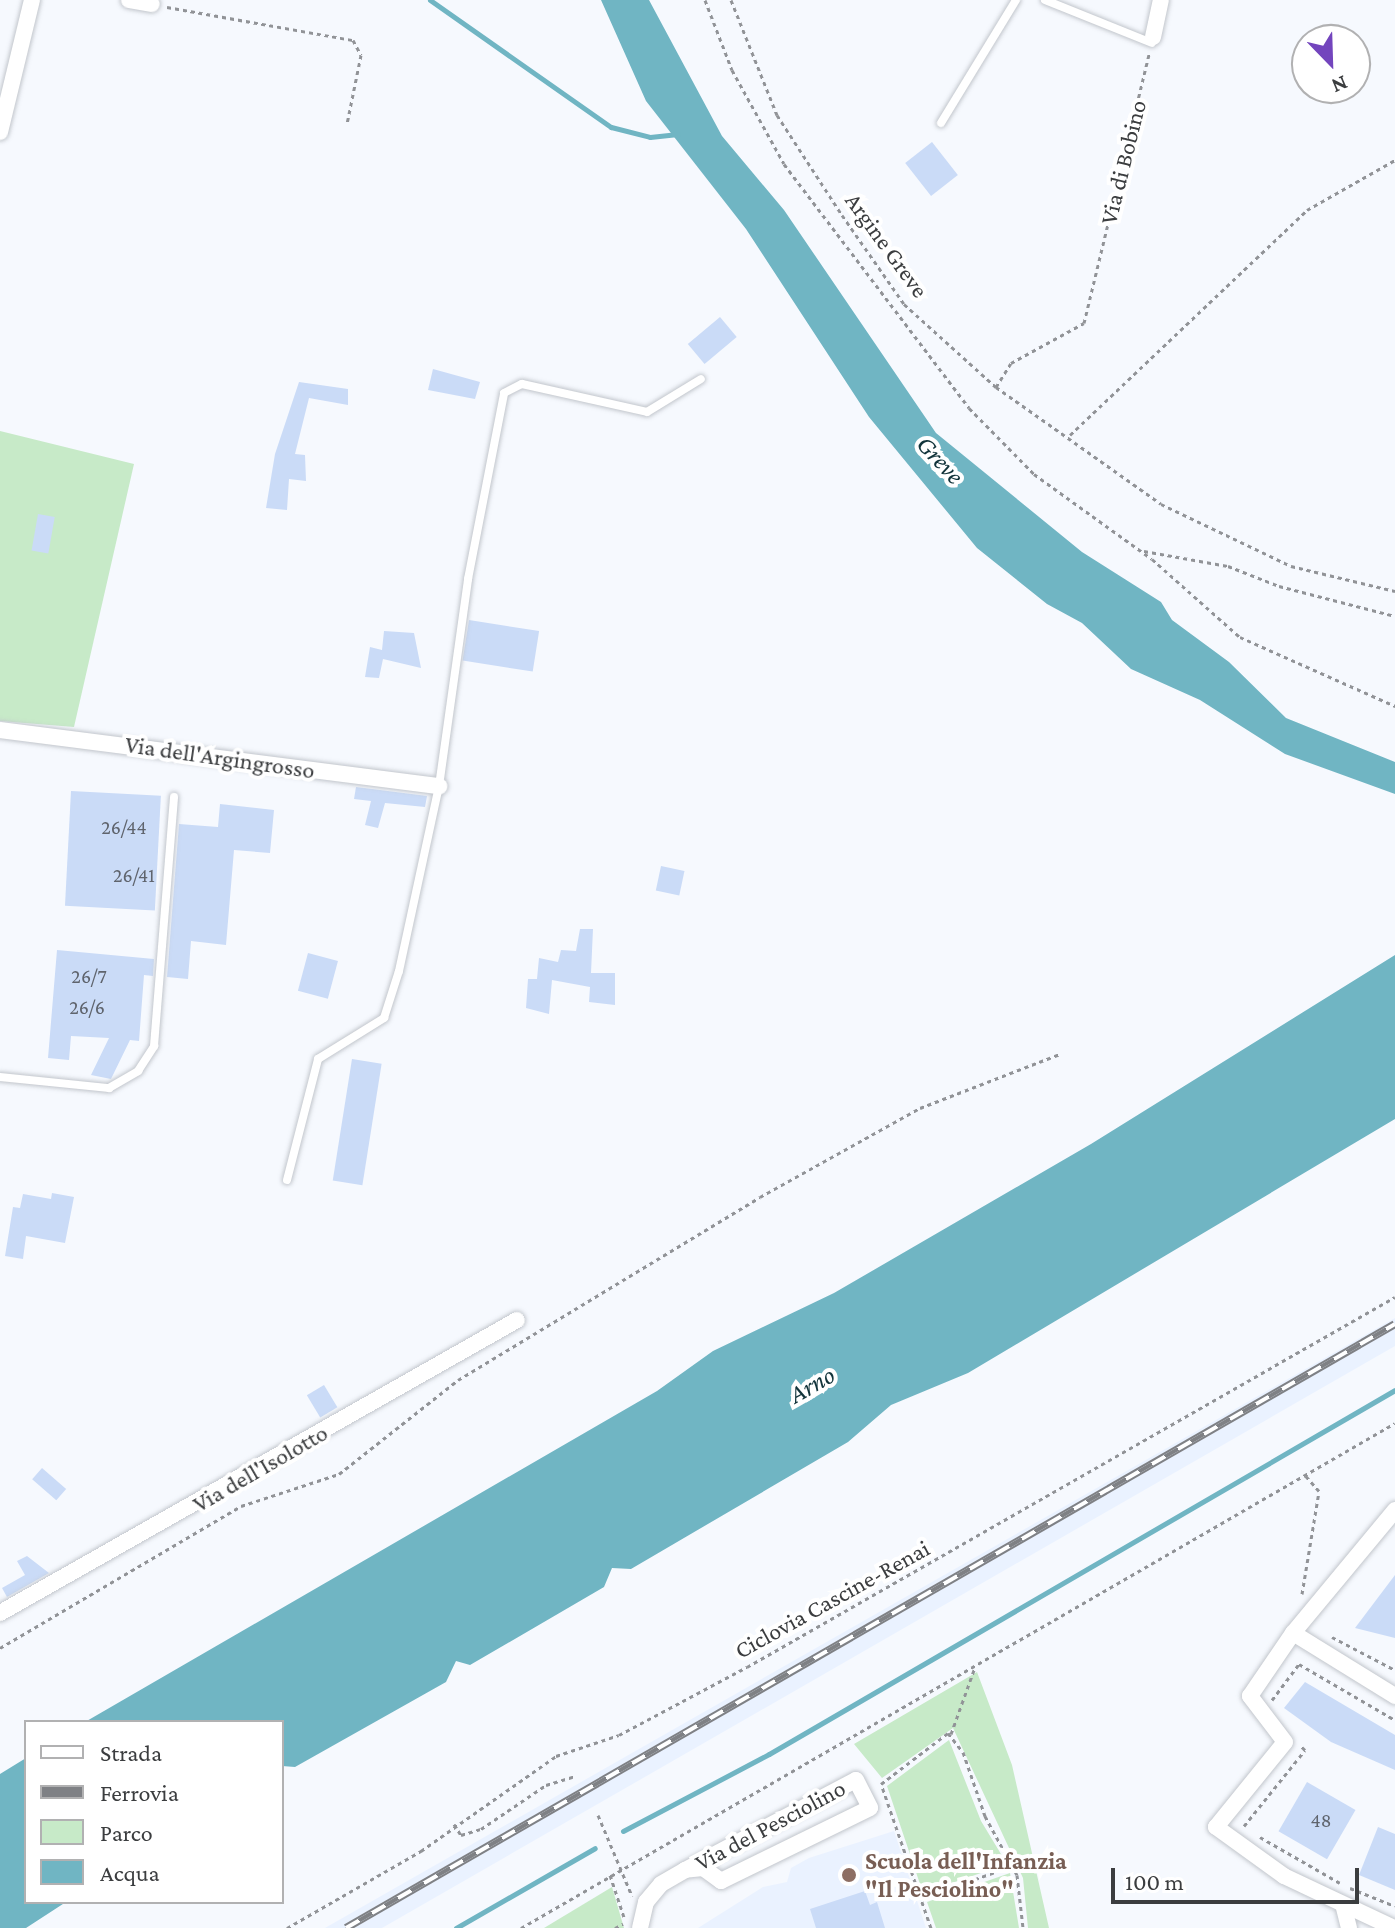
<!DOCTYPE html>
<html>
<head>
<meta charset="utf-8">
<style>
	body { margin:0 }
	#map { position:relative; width:1395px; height:1928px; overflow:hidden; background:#f6f9fe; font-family:"Crimson Pro",serif }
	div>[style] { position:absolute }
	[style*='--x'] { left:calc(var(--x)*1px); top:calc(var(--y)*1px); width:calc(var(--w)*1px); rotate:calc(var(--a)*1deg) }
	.built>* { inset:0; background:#eaf2ff }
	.green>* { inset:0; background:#c7eac8 }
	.water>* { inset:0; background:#70b5c3 }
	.stream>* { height:5px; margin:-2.5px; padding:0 2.5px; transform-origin:2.5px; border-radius:2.5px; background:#70b5c3 }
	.building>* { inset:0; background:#cadbf7; transform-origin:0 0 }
	.path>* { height:3px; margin-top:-1.5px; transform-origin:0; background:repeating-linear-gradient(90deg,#919397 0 4px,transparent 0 8px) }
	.roads { filter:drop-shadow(0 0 2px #c2c6cc) drop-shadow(0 0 2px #c2c6cc) }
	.lane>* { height:8px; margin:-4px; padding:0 4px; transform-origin:4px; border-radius:4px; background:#fff }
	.street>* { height:16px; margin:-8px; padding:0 8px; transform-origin:8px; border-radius:8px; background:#fff }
	.rail>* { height:8px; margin-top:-4px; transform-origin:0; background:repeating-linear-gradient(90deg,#fff 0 15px,#7f8185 0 30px); box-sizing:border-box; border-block:2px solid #7f8185 }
	.dots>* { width:22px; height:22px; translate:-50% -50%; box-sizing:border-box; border:4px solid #fff; border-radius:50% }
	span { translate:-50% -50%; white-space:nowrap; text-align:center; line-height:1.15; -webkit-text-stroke:8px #fff; paint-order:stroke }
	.number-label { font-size:20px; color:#5f646d }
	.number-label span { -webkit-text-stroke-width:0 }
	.street-label { font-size:24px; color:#3b3d3f }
	.education-label { font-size:24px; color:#785e54; font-weight:700 }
	.left { translate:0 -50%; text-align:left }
	.water-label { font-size:26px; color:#11333a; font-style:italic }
	.legend { position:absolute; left:24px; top:1720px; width:260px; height:184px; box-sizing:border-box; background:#fff; border:2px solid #b1b1b2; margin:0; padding:10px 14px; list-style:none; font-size:24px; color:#3b3d3f }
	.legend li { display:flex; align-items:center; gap:16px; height:40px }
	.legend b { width:40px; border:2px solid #b1b1b2 }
	.north { position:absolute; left:1291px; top:24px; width:80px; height:80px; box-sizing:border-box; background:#fff; border:2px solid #b1b1b2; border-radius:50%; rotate:157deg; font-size:22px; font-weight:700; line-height:32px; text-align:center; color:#3b3d3f }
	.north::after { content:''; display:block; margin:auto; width:28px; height:36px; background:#7345bd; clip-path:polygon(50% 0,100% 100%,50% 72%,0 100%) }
	.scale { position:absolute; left:1111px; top:1868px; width:248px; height:36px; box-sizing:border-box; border:4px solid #3b3d3f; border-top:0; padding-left:10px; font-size:24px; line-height:28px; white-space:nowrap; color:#3b3d3f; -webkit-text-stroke:6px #fff; paint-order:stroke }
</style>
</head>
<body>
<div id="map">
	<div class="built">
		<i style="clip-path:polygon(1395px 1318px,1395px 1346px,382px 1928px,325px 1928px)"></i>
		<i style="clip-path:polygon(894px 1831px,926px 1928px,698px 1928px,763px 1887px,787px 1882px,791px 1868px,809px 1858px)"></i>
	</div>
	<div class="green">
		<i style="clip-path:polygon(0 431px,134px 464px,74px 727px,0 721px)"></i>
		<i style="clip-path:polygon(977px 1672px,1012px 1765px,1049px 1928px,1028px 1928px,1023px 1878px,953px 1728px,882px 1778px,854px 1744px)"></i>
		<i style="clip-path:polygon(949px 1740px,981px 1821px,1007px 1864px,923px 1893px,887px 1786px)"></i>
		<i style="clip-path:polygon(1010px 1873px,1019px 1928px,936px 1928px,927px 1902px)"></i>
		<i style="clip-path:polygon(612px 1887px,624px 1928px,544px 1928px)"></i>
	</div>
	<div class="water">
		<i style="clip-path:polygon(601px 0,649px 0,722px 136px,784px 210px,936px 433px,1082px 552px,1161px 602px,1172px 620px,1229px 662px,1286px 718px,1395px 762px,1395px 794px,1285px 754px,1200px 700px,1131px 669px,1082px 623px,1047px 604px,977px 548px,869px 417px,746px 229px,646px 101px)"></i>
		<i style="clip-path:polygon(1395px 955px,1395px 1119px,968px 1373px,891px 1405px,848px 1442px,631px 1569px,612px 1568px,604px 1587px,470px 1665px,456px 1661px,446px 1682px,295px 1767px,282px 1766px,282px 1722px,85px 1722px,657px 1391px,713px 1351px,834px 1293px,1091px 1144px)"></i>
		<i style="clip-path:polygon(26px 1758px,26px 1902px,66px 1902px,26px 1928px,0 1928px,0 1774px)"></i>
	</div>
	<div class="stream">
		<i style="--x:430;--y:0;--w:221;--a:35.1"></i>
		<i style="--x:611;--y:127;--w:40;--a:14.4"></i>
		<i style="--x:650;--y:137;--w:28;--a:-6"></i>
		<i style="--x:623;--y:1831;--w:165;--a:-27.8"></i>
		<i style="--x:769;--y:1754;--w:724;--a:-30.18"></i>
		<i style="--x:456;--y:1928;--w:160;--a:-29.9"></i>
	</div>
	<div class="building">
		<i style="left:932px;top:142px;width:42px;height:34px;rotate:52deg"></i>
		<i style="left:720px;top:317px;width:26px;height:42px;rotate:50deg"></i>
		<i style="clip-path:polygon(433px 369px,480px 382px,475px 399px,428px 390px)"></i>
		<i style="clip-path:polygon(299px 382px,348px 389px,348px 405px,309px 398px,295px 454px,305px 455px,306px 481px,289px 479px,287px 510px,266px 508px,275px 454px)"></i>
		<i style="left:38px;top:514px;width:17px;height:37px;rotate:10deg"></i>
		<i style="left:469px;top:620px;width:71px;height:41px;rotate:9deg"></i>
		<i style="clip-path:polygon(384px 631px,414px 633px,421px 668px,383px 659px,379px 678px,365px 677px,370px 647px,382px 650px)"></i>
		<i style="clip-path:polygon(356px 787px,427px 796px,425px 807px,385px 803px,378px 828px,365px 825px,371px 801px,354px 799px)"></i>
		<i style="left:71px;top:791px;width:90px;height:115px;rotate:3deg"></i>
		<i style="clip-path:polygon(220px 804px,274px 810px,270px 853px,234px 850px,226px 945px,191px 941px,188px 979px,167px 977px,179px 824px,218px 827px)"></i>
		<i style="left:661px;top:866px;width:24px;height:25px;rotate:12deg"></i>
		<i style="clip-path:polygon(580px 929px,593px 929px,591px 973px,615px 973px,615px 1005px,589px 1002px,590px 987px,552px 980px,549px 1014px,526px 1008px,528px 979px,537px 979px,539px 958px,558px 962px,561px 950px,576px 951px)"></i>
		<i style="clip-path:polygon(57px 950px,154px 959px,153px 976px,144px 975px,139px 1041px,130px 1040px,111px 1079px,91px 1075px,109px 1038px,71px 1036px,69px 1060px,48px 1058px)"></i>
		<i style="left:308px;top:953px;width:31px;height:39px;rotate:15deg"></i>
		<i style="left:352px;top:1059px;width:30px;height:123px;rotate:9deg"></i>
		<i style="clip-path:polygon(52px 1193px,74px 1197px,65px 1243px,26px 1236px,23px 1259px,5px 1256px,13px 1207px,20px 1208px,23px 1194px,51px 1199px)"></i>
		<i style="left:324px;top:1385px;width:26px;height:20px;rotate:59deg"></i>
		<i style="left:42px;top:1468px;width:32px;height:15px;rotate:41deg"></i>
		<i style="clip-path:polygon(27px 1556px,49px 1573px,7px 1597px,2px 1588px,25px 1575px,17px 1561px)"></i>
		<i style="clip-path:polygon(1395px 1575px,1395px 1638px,1355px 1628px)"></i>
		<i style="clip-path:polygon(1305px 1682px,1395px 1735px,1395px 1770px,1331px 1742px,1284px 1708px)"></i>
		<i style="left:1307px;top:1782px;width:56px;height:57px;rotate:30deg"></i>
		<i style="clip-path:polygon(1378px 1827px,1395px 1834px,1395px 1890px,1359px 1875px)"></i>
		<i style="clip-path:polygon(865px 1891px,870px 1905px,877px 1902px,885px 1928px,816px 1928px,810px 1909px)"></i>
	</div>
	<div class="path">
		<i style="--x:705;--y:0;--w:75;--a:68.9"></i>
		<i style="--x:732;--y:70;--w:107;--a:61"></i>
		<i style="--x:784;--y:164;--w:306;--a:52.8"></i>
		<i style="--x:969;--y:408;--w:93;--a:45.4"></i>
		<i style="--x:1034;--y:474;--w:145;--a:35.8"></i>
		<i style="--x:1152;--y:559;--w:118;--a:41.6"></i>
		<i style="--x:1240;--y:637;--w:170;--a:24"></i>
		<i style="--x:731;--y:0;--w:124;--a:68.2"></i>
		<i style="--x:777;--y:115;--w:119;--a:57"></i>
		<i style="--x:842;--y:215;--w:108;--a:55.1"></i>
		<i style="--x:904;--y:304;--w:124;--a:42.1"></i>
		<i style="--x:996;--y:387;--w:28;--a:-58"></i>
		<i style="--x:1011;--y:363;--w:83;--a:-28.7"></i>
		<i style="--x:1084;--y:323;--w:277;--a:-76.4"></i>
		<i style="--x:167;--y:7;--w:189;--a:10.1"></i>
		<i style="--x:353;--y:40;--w:17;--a:62"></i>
		<i style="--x:361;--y:55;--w:70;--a:101.5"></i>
		<i style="--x:996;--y:387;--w:202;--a:35.3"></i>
		<i style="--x:1161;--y:504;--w:144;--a:25.5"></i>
		<i style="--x:1291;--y:566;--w:107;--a:13.5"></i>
		<i style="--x:1070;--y:435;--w:327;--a:-43.5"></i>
		<i style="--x:1307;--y:210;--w:101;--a:-29.6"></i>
		<i style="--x:1144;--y:551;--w:85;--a:10.1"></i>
		<i style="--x:1228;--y:566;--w:55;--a:21.4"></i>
		<i style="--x:1279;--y:586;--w:120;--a:14.5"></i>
		<i style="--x:1302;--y:1594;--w:104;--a:-80.6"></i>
		<i style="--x:1319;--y:1491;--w:21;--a:-131"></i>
		<i style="--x:1332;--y:1637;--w:71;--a:27.6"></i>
		<i style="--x:0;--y:1648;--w:280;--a:-30.5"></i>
		<i style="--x:241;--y:1506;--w:103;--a:-18.1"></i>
		<i style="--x:339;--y:1474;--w:152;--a:-38.3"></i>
		<i style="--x:458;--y:1380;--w:353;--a:-31.2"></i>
		<i style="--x:760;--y:1197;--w:183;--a:-29.1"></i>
		<i style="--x:920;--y:1108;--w:150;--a:-21.1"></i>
		<i style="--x:1272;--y:1700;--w:45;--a:-53.1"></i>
		<i style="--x:1299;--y:1664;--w:111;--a:30.3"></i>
		<i style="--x:951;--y:1734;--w:71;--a:-70.3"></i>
		<i style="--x:598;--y:1815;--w:88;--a:67.2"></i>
		<i style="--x:454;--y:1824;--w:13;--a:58"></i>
		<i style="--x:461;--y:1835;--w:21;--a:-17"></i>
		<i style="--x:481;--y:1829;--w:78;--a:-34.1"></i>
		<i style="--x:546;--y:1785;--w:31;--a:-17"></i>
		<i style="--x:1244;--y:1826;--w:97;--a:-51.2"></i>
		<i style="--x:1305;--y:1750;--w:6;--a:-135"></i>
		<i style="--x:1260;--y:1837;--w:92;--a:29.9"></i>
		<i style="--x:610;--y:1875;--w:44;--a:71.6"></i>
		<i style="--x:1350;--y:1888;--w:48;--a:21.8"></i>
		<i style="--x:922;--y:1898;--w:96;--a:-19.6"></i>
		<i style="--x:287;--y:1928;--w:155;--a:-29.9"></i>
		<i style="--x:421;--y:1851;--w:165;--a:-35.1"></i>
		<i style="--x:556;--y:1756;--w:66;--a:-18.4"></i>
		<i style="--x:619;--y:1735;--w:145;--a:-28"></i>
		<i style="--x:747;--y:1667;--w:746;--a:-29.73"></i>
		<i style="--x:521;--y:1928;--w:1009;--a:-30.02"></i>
		<i style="--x:615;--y:1928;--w:9;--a:-27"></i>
		<i style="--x:931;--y:1928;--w:152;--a:-109.1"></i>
		<i style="--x:881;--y:1784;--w:84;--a:-37.3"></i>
		<i style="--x:948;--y:1733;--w:24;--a:52"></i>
		<i style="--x:963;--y:1752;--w:68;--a:71"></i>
		<i style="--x:985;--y:1816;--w:67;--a:61.5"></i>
		<i style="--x:1017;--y:1875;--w:53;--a:83.5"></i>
	</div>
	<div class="roads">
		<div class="lane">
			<i style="--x:1045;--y:0;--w:115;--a:21.9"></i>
			<i style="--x:941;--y:123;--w:144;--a:-58.6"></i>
			<i style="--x:0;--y:1077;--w:110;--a:5.8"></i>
			<i style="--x:109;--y:1088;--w:34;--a:-30"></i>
			<i style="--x:138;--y:1071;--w:30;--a:-57"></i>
			<i style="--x:154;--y:1046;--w:250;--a:-85.4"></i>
			<i style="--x:287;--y:1180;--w:125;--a:-75.6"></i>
			<i style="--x:318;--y:1059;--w:78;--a:-31.8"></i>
			<i style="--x:384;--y:1018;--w:49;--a:-72.3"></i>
			<i style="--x:399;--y:971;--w:189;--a:-77.8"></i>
			<i style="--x:439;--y:786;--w:209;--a:-82"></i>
			<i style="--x:468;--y:579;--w:189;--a:-79"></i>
			<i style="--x:504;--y:393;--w:20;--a:-27"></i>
			<i style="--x:522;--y:384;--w:128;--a:12.6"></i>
			<i style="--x:647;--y:412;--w:63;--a:-31.4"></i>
		</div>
		<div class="street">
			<i style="--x:129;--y:0;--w:23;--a:10"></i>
			<i style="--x:1153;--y:37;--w:38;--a:-78"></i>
			<i style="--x:0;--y:132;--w:136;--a:-76.4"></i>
			<i style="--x:0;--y:730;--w:443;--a:7.3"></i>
			<i style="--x:0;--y:1613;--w:594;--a:-29.54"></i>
			<i style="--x:1293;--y:1633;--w:120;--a:31.7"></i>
			<i style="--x:1344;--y:1908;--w:21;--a:76"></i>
			<i style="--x:640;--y:1928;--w:27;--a:-77"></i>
			<i style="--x:646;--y:1902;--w:23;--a:-50"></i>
			<i style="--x:661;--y:1884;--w:28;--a:-30"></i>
			<i style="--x:685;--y:1870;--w:193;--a:-27.8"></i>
			<i style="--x:856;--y:1780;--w:31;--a:63"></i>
			<i style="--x:870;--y:1808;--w:166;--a:153.9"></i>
			<i style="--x:721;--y:1881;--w:22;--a:-144"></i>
			<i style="--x:703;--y:1868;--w:18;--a:174"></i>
			<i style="--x:1394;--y:1928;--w:122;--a:-154.7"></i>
			<i style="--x:1284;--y:1876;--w:84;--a:-144.2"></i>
			<i style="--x:1216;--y:1827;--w:109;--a:-50.9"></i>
			<i style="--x:1285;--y:1742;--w:58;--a:-127.3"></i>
			<i style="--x:1250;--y:1696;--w:76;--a:-55.7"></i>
			<i style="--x:1293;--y:1633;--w:160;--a:-50.3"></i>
		</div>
	</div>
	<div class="rail">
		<i style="--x:346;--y:1928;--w:1210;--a:-29.93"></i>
	</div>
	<div class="dots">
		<i style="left:849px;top:1875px;background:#8d6e63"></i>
	</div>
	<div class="number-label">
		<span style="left:124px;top:827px">26/44</span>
		<span style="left:134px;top:875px">26/41</span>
		<span style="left:89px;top:976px">26/7</span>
		<span style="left:87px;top:1007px">26/6</span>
		<span style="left:1321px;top:1820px">48</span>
	</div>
	<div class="street-label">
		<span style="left:1123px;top:162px;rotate:-76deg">Via di Bobino</span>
		<span style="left:887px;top:245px;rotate:54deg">Argine Greve</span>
		<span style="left:220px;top:757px;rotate:8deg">Via dell'Argingrosso</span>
		<span style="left:260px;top:1468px;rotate:-30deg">Via dell'Isolotto</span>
		<span style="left:832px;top:1599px;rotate:-29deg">Ciclovia Cascine-Renai</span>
		<span style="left:770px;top:1825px;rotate:-28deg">Via del Pesciolino</span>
	</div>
	<div class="education-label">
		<span class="left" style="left:865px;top:1875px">Scuola dell'Infanzia<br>"Il Pesciolino"</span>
	</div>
	<div class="water-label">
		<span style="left:940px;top:460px;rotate:47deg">Greve</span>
		<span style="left:812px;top:1385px;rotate:-30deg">Arno</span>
	</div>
	<ul class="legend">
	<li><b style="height:10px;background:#fff"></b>Strada</li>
	<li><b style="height:10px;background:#7f8185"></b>Ferrovia</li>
	<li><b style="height:22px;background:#c7eac8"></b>Parco</li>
	<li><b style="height:22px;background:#70b5c3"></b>Acqua</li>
	</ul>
	<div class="north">N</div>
	<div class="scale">100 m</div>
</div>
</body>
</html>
